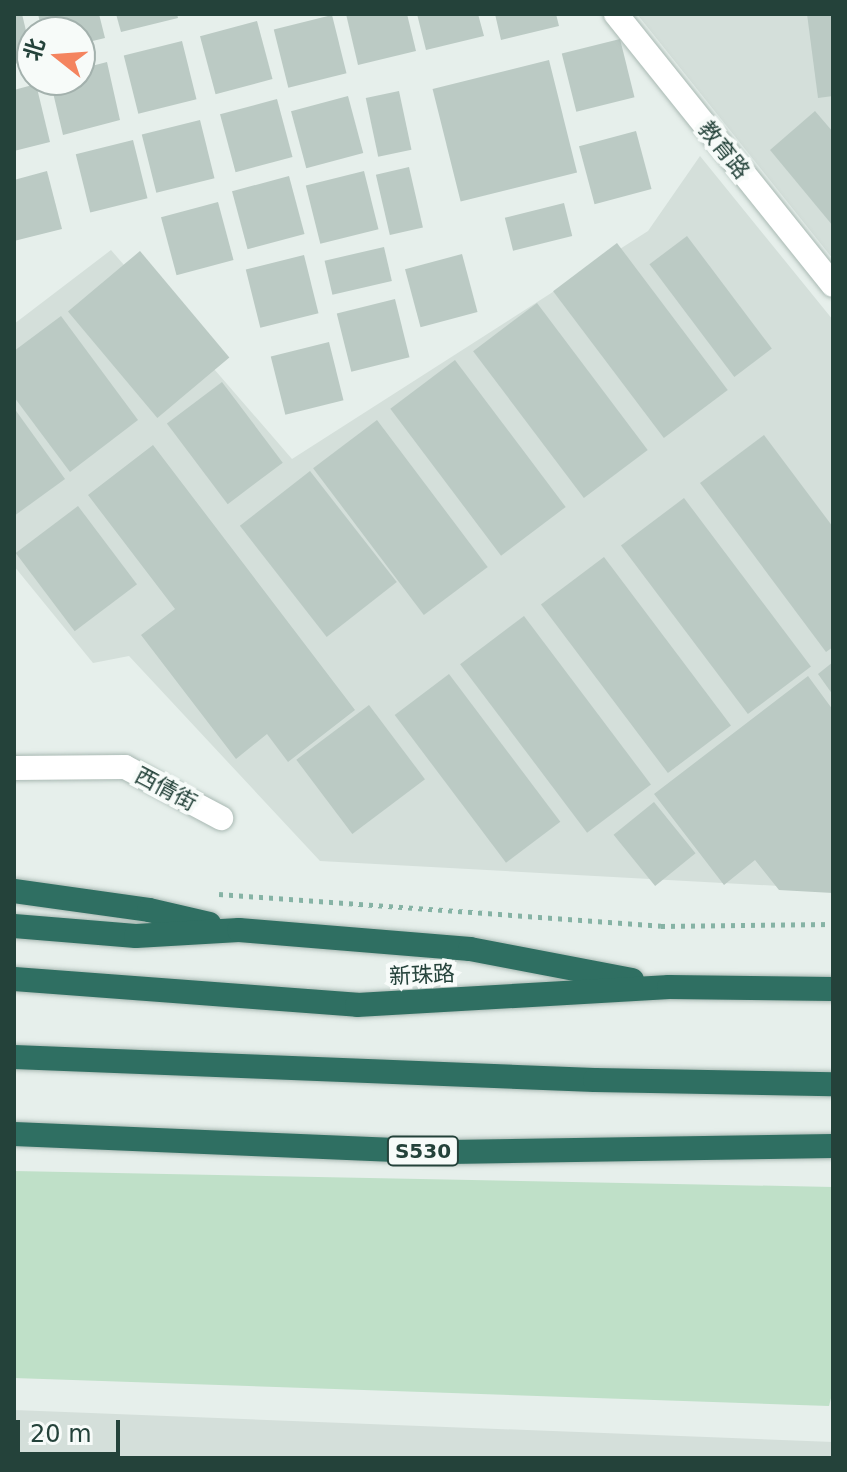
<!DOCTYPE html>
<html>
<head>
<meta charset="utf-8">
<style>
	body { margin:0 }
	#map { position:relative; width:847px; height:1472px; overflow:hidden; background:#e6efeb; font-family:"DejaVu Sans","Noto Sans SC",sans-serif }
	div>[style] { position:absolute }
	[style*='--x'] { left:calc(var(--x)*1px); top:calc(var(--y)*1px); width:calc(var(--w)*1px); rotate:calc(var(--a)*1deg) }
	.built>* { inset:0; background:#d4dfda }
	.green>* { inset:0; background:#bfe0c8 }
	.building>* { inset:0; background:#bbcac4; transform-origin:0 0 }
	.path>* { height:5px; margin-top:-2.5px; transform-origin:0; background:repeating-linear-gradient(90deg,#86b3a5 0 4px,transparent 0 10px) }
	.roads { filter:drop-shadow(0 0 2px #a8b8b2) drop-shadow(0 0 2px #a8b8b2) }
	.minor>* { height:24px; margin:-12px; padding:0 12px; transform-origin:12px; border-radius:12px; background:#fff }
	.highway>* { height:24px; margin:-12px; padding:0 12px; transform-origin:12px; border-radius:12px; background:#2f6f62 }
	span { translate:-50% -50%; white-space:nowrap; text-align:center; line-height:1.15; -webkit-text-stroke:8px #f7fbf9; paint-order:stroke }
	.shield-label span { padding:2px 6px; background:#f7fbf9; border:2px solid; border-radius:6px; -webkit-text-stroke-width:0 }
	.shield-label { font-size:20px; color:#24423a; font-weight:700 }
	.street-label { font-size:22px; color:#24423a }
	.frame { position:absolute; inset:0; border:16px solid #24423a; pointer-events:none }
	.north { position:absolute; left:16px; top:16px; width:80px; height:80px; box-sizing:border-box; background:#f7fbf9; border:2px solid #a3b1ad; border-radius:50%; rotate:287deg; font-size:22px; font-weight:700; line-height:32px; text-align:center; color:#24423a }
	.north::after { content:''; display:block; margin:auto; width:28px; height:36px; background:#f4845f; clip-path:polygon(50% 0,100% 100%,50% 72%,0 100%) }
	.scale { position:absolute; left:16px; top:1420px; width:104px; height:36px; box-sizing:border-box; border:4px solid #24423a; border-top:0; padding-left:10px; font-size:24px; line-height:28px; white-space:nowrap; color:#24423a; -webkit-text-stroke:6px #f7fbf9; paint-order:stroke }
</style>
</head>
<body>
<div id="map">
	<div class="built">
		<i style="clip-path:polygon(637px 14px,833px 14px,833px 259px)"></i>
		<i style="clip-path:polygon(700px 156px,833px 320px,833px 889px,320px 861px,129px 656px,93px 663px,14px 566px,14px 324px,111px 250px,292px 459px,648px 231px)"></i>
		<i style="clip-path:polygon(14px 1410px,833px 1442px,833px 1458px,14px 1458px)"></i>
	</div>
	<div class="green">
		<i style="clip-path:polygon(14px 1171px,833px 1187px,833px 1390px,829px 1406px,14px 1378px)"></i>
	</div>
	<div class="building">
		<i style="clip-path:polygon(14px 14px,22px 14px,32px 56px,32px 60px,14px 64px)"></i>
		<i style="clip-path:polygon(38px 14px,99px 14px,105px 38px,80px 44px,80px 32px,42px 32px)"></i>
		<i style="clip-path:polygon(116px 14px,177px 14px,178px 18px,121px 32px)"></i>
		<i style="clip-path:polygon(346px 14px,407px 14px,416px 51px,358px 65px)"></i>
		<i style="clip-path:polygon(417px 14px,478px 14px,484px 36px,426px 50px)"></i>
		<i style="clip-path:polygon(495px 14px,556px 14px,559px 26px,501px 40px)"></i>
		<i style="clip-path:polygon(807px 14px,833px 14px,833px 96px,818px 98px)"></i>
		<i style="left:332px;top:15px;width:60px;height:60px;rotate:76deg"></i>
		<i style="left:257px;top:21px;width:60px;height:59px;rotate:75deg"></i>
		<i style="left:620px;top:39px;width:60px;height:60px;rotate:76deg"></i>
		<i style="left:182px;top:41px;width:60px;height:60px;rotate:76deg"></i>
		<i style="left:549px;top:60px;width:116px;height:120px;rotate:76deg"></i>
		<i style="clip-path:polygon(107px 62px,120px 120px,63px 135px,50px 80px,80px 80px,80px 69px)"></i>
		<i style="clip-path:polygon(36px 84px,50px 142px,14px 151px,14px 90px)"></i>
		<i style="left:399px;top:91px;width:60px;height:34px;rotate:78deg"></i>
		<i style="left:348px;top:96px;width:59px;height:59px;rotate:75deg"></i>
		<i style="left:277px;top:99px;width:60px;height:59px;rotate:75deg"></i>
		<i style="clip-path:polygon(815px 111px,833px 132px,833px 226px,770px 150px)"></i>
		<i style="left:200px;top:120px;width:60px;height:60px;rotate:76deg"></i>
		<i style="left:636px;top:131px;width:60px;height:59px;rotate:75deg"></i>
		<i style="left:133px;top:140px;width:60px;height:59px;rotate:76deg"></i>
		<i style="left:409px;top:167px;width:62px;height:34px;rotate:77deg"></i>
		<i style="clip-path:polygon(47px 171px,62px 229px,14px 241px,14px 180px)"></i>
		<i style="left:364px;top:171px;width:60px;height:60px;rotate:76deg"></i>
		<i style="left:289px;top:176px;width:60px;height:59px;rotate:75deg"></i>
		<i style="left:218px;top:202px;width:60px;height:59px;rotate:75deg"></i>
		<i style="left:564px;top:203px;width:34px;height:61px;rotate:76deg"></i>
		<i style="left:687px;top:236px;width:141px;height:47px;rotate:53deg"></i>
		<i style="left:617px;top:243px;width:184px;height:80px;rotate:53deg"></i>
		<i style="left:384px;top:247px;width:35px;height:61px;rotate:77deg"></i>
		<i style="left:140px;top:251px;width:139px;height:94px;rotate:50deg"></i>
		<i style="left:462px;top:254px;width:60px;height:59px;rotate:75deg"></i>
		<i style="left:304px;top:255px;width:60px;height:60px;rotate:76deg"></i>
		<i style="left:395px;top:299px;width:60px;height:60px;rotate:76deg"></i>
		<i style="left:537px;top:303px;width:184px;height:80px;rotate:53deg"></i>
		<i style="clip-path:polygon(61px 316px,138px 420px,70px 472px,14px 397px,14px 351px)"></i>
		<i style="left:329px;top:342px;width:60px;height:60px;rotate:76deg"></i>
		<i style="left:455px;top:360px;width:184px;height:81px;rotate:53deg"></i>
		<i style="left:222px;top:382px;width:101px;height:69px;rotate:53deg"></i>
		<i style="clip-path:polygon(14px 408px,65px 479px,14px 516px)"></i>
		<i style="left:377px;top:420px;width:184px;height:80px;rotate:53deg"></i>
		<i style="clip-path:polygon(764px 435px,833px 527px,833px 647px,826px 652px,700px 483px)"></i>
		<i style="clip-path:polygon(153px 445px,355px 710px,288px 762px,267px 734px,236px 759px,141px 635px,175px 609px,88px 495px)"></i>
		<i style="left:310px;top:471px;width:141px;height:89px;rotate:52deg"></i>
		<i style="left:684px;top:498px;width:211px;height:79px;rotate:53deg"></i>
		<i style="left:78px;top:506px;width:98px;height:78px;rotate:53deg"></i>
		<i style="left:604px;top:557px;width:211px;height:79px;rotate:53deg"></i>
		<i style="left:524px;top:616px;width:211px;height:80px;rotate:53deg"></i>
		<i style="clip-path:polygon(833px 662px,833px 695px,818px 674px)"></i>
		<i style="left:449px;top:674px;width:185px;height:68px;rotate:53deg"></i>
		<i style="clip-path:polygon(808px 676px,833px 710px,833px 893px,779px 890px,755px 860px,724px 885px,654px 794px)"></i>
		<i style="left:369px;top:705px;width:93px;height:91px;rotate:53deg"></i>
		<i style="left:654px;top:802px;width:66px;height:52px;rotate:51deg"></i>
	</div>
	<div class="path">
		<i style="--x:219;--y:894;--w:443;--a:4.1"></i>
		<i style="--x:661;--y:926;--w:172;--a:-0.7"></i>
	</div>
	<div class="roads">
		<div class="minor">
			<i style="--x:616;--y:14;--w:347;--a:51.3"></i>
			<i style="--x:14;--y:768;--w:111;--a:-0.5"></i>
			<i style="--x:125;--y:767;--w:109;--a:28"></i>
		</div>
		<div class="highway">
			<i style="--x:14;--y:891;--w:136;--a:8"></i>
			<i style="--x:149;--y:910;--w:62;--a:13.1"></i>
			<i style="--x:14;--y:926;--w:122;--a:4.7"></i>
			<i style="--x:136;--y:936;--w:103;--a:-3.3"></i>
			<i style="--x:239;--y:930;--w:232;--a:4.7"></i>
			<i style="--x:470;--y:949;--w:165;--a:10.8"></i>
			<i style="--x:14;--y:979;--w:344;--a:4.3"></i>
			<i style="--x:357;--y:1005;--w:313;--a:-3.3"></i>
			<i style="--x:669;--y:987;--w:164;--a:0.7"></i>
			<i style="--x:14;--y:1057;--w:581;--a:2.27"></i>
			<i style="--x:595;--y:1080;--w:238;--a:1"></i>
			<i style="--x:14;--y:1134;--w:435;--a:2.4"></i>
			<i style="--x:449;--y:1152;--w:384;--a:-0.9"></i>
		</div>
	</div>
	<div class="shield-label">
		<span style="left:423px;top:1151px">S530</span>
	</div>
	<div class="street-label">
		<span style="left:724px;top:150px;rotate:51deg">教育路</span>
		<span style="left:166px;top:789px;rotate:28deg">西倩街</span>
		<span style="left:422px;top:975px;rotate:-3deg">新珠路</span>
	</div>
	<div class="frame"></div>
	<div class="north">北</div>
	<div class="scale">20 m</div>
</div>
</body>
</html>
